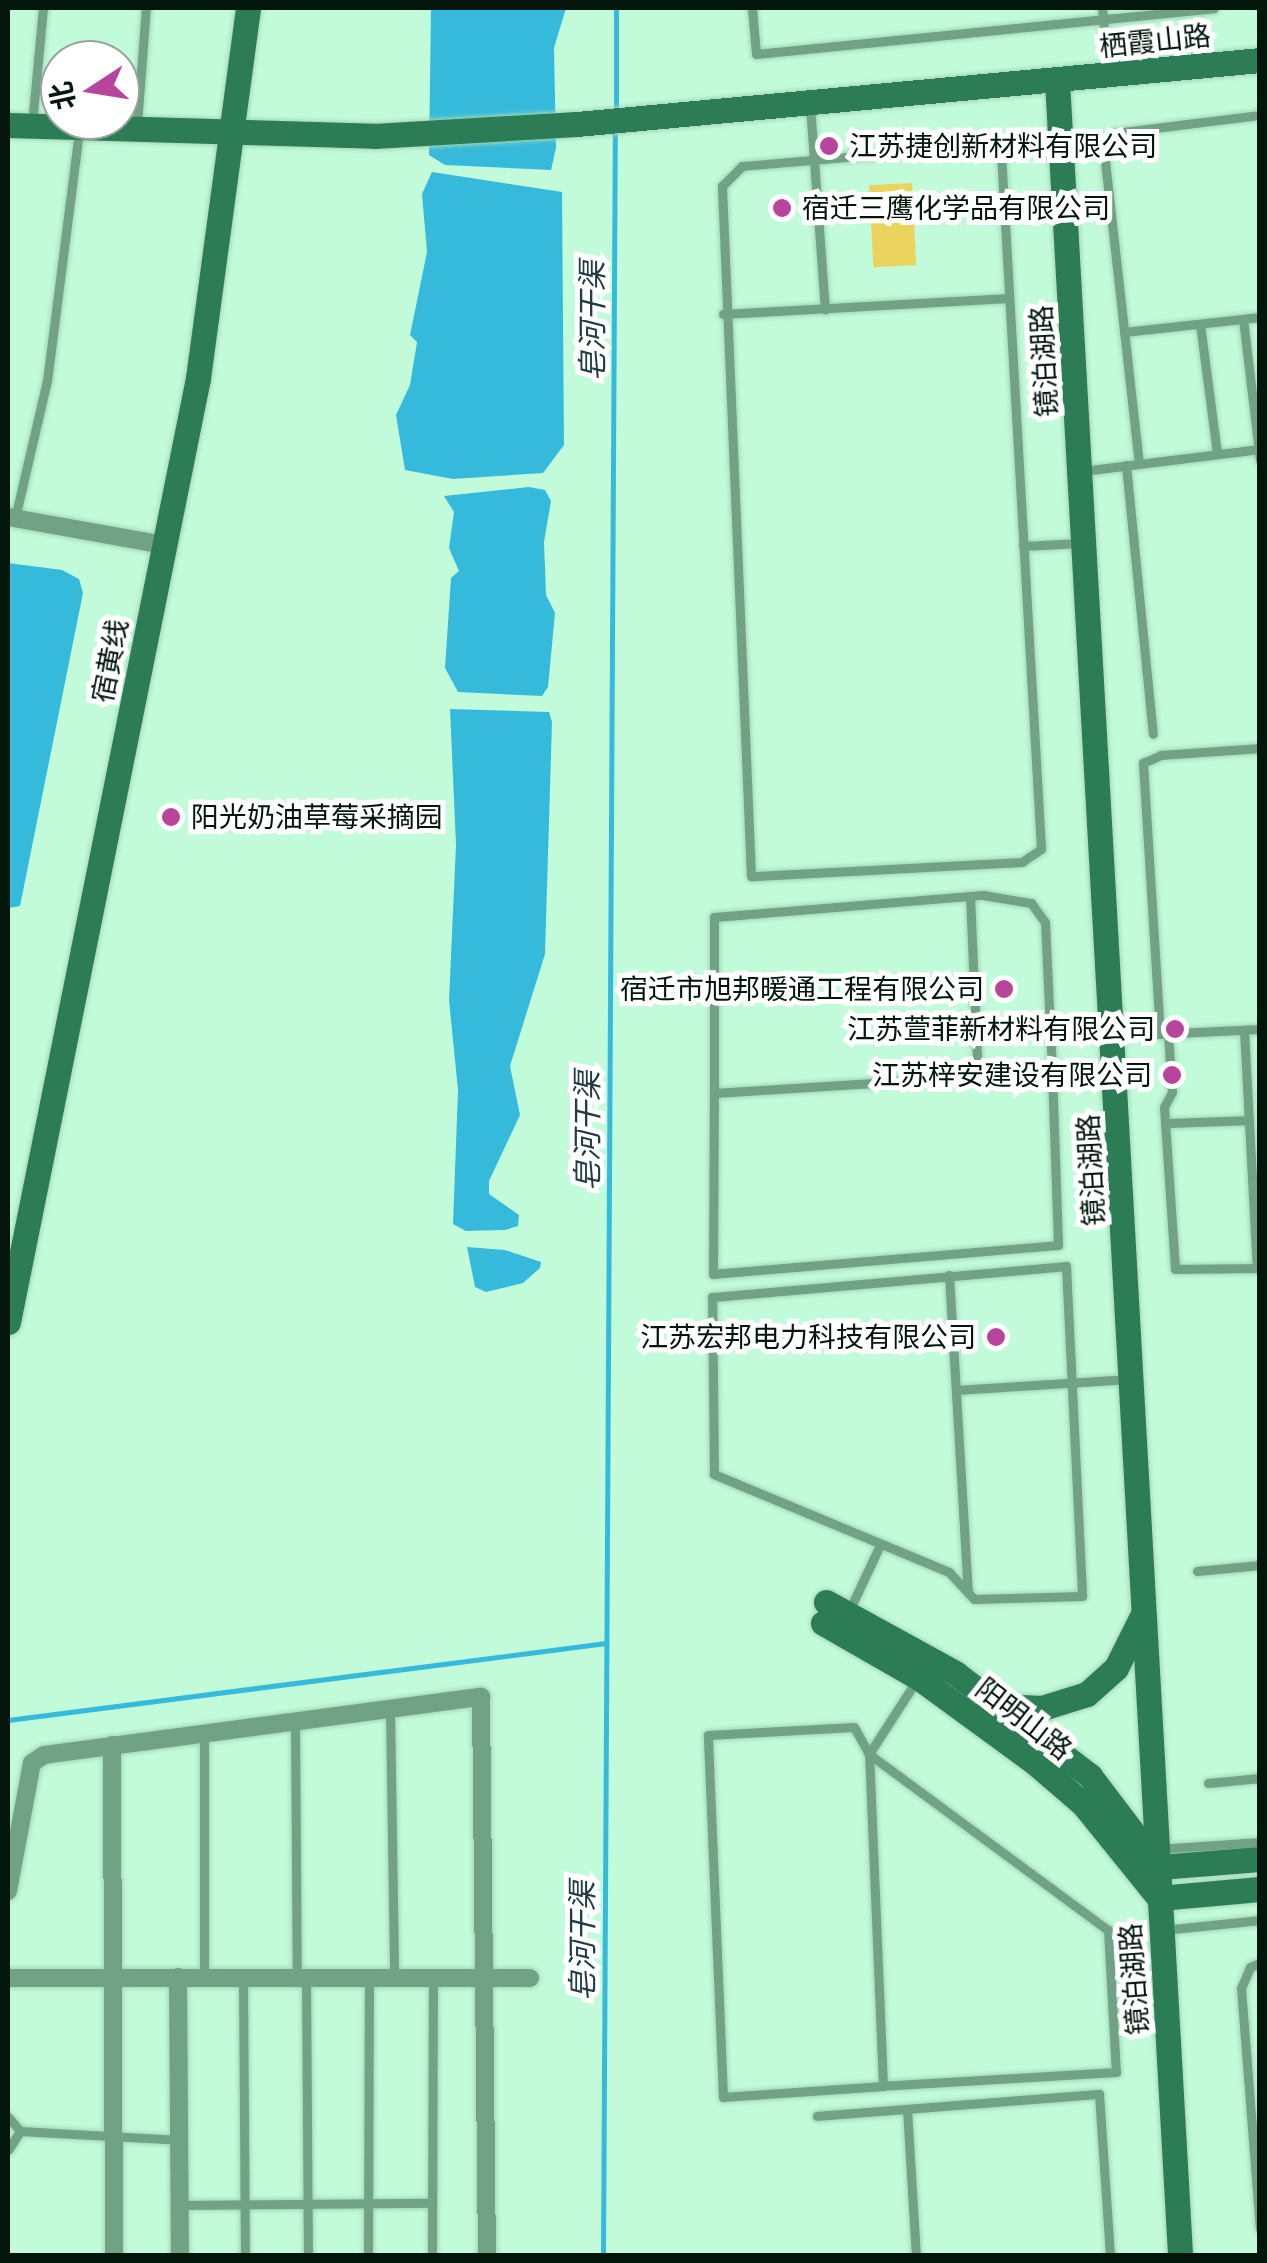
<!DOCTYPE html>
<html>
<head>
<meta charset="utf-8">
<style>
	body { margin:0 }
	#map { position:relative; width:1267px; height:2263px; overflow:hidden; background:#c2fbd9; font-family:"Golos Text","Noto Sans SC",sans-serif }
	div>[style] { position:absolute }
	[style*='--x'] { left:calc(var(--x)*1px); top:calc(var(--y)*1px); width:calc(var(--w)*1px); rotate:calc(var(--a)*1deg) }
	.green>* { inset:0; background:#ebd45d; transform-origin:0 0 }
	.water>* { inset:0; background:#36badb }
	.stream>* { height:5px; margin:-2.5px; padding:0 2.5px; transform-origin:2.5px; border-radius:2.5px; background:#36badb }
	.roads { filter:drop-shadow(0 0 2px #a3d6b8) drop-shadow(0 0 2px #a3d6b8) }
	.lane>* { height:9px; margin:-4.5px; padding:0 4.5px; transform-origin:4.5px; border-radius:4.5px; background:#71a285 }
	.street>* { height:18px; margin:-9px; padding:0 9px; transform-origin:9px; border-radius:9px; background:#71a285 }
	.secondary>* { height:25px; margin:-12.5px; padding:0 12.5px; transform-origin:12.5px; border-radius:12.5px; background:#2c7d55 }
	.dots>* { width:28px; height:28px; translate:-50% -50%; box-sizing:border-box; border:5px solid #fff; border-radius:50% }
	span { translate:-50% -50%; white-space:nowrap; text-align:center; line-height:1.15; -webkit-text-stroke:10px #fff; paint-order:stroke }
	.street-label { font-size:28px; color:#02160b }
	.poi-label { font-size:28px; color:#02160b }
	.left { translate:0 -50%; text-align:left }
	.right { translate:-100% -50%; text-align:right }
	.water-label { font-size:30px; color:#213c44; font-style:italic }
	.frame { position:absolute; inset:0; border:10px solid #02160b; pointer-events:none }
	.north { position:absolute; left:40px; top:40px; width:100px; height:100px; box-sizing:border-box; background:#fff; border:2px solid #9aa29d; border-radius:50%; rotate:258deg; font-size:28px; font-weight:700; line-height:40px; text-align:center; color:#02160b }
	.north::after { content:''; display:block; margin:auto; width:35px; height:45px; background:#b8449c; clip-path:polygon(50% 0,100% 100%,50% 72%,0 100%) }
</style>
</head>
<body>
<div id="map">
	<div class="green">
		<i style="left:912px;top:183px;width:82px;height:43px;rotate:87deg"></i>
	</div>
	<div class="water">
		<i style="clip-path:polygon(431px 8px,566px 8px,554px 48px,556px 148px,551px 170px,445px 165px,429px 155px)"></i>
		<i style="clip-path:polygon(432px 172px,562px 192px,564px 445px,543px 473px,453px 479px,405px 470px,396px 415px,410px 385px,417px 342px,410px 335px,427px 252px,422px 194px)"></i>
		<i style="clip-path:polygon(529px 487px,545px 490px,551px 501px,544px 542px,546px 595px,555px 613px,548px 687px,542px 696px,458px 692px,445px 668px,451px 578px,459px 571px,449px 548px,454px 512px,444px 496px)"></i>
		<i style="clip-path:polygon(8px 563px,62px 570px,79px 579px,83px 593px,20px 906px,8px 908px)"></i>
		<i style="clip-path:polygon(450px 709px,549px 712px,552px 722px,545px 954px,510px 1066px,520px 1115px,489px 1181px,489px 1194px,519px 1215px,518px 1226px,505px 1230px,466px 1231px,453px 1224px,458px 1090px,449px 1000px,456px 845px)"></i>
		<i style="clip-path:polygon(467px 1247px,505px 1250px,541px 1262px,540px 1268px,523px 1283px,486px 1292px,475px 1287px)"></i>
	</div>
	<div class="stream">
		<i style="--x:616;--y:113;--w:105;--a:-90"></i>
		<i style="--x:8;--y:1720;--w:603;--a:-7.34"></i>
		<i style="--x:603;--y:2256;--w:2127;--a:-89.68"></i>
	</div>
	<div class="roads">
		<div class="lane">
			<i style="--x:752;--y:8;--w:46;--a:85"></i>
			<i style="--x:756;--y:54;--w:460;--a:-5.7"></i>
			<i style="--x:1102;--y:8;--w:65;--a:84.7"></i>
			<i style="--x:810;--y:106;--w:204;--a:85.8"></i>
			<i style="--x:32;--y:124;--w:117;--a:-84.6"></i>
			<i style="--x:137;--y:124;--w:116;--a:-85.6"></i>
			<i style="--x:985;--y:145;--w:18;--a:27"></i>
			<i style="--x:1001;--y:153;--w:697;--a:86.71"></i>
			<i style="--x:1041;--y:849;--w:23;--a:146"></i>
			<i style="--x:1022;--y:862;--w:271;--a:177"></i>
			<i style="--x:751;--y:876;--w:691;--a:-92.41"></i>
			<i style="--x:722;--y:186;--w:28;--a:-45"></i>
			<i style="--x:742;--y:166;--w:244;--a:-4.9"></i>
			<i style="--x:723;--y:314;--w:286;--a:-3.2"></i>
			<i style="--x:1243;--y:319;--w:142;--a:83.1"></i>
			<i style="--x:1200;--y:324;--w:131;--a:82.5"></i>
			<i style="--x:1124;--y:332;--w:137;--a:-6.3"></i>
			<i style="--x:1139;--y:464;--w:321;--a:-96.4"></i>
			<i style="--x:1103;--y:145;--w:17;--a:-45"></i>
			<i style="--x:1115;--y:133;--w:146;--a:-7.1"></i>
			<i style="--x:1126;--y:465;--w:270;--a:84.3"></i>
			<i style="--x:1083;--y:471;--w:178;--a:-7.1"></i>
			<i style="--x:15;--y:518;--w:141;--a:-76.9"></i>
			<i style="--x:47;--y:381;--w:251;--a:-82.7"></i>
			<i style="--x:1023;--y:546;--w:58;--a:-3"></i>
			<i style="--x:970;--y:896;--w:181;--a:87.5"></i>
			<i style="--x:1244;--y:1030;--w:238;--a:86.9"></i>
			<i style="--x:1160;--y:1034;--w:272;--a:-93.6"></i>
			<i style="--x:1143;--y:763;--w:20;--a:-24"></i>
			<i style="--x:1161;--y:755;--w:99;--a:-4"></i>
			<i style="--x:1168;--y:1034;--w:58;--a:86.1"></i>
			<i style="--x:1172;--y:1092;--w:17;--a:118"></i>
			<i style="--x:1164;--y:1107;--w:162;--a:86.1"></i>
			<i style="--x:1175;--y:1269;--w:85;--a:-0.7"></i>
			<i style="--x:1116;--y:1036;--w:144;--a:-2.8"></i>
			<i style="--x:714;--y:1093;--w:176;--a:-90"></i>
			<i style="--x:714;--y:917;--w:270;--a:-4.7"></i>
			<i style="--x:983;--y:895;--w:49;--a:9.5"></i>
			<i style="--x:1031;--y:903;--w:24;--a:54"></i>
			<i style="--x:1045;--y:922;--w:150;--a:87.3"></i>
			<i style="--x:1052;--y:1072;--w:173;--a:88"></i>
			<i style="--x:1058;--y:1245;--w:346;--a:175.2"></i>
			<i style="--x:713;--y:1274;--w:181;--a:-89.7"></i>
			<i style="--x:714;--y:1093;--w:339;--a:-3.6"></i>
			<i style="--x:1052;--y:1072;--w:58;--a:-3"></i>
			<i style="--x:1165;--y:1123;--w:84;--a:-2"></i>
			<i style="--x:1066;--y:1266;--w:330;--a:87.2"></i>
			<i style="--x:1082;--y:1596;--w:108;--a:178.4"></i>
			<i style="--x:974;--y:1599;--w:37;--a:-133"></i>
			<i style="--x:949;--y:1572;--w:255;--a:-157.4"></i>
			<i style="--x:714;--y:1474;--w:177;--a:-90.6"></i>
			<i style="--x:712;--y:1297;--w:355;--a:-5"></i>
			<i style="--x:949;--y:1275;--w:318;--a:86.6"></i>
			<i style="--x:956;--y:1390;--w:174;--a:-3.6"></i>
			<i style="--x:1197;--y:1571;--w:63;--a:-5.4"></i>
			<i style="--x:849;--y:1611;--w:73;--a:-64.8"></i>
			<i style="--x:390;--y:1710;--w:268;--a:89.1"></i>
			<i style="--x:295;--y:1720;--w:258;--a:89.6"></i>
			<i style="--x:204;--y:1732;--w:246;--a:90"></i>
			<i style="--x:1208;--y:1783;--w:52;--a:-5.5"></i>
			<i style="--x:1158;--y:1849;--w:102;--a:-3.9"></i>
			<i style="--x:1163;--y:1930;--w:98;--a:-5.9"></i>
			<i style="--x:1260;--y:1963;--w:11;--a:158"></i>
			<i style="--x:1250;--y:1967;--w:23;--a:113"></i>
			<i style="--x:1241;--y:1988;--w:241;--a:85.5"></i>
			<i style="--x:243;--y:1978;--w:278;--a:89.6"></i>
			<i style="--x:306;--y:1978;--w:278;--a:89.6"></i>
			<i style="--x:883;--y:2086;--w:160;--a:176.1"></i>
			<i style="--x:723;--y:2097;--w:362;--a:-92.4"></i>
			<i style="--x:708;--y:1735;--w:146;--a:-3.1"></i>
			<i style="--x:854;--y:1727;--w:31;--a:61"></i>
			<i style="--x:869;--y:1754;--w:297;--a:36.4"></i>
			<i style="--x:1108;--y:1930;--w:142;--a:86.8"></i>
			<i style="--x:1116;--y:2072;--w:233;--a:176.6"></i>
			<i style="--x:883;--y:2086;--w:332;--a:-92.4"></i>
			<i style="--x:869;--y:1754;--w:90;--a:-57.2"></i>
			<i style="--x:907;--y:2109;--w:147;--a:86.5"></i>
			<i style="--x:817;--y:2116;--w:283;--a:-4.5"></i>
			<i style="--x:1099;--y:2094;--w:162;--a:86.1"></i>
			<i style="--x:8;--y:2117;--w:18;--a:49"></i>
			<i style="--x:20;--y:2131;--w:22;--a:122"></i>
			<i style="--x:20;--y:2131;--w:159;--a:3.2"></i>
			<i style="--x:180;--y:2205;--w:252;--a:-0.5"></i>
			<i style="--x:368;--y:2256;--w:278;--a:-89.8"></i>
			<i style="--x:432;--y:2256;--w:278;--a:-89.8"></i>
		</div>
		<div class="street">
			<i style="--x:8;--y:517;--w:158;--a:10.2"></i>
			<i style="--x:112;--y:1745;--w:511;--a:89.78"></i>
			<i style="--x:8;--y:1891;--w:130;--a:-79.4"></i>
			<i style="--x:32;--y:1763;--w:14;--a:-34"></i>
			<i style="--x:44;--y:1755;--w:441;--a:-7.6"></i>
			<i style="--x:481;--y:1697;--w:559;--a:89.39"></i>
			<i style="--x:178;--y:1977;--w:279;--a:89.6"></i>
			<i style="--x:8;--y:1978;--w:522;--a:0"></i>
		</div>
		<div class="secondary">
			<i style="--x:1057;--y:81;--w:2178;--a:86.76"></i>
			<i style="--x:8;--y:125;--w:366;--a:1.7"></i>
			<i style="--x:374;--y:136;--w:203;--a:-3.4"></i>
			<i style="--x:577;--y:124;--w:686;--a:-5.35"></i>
			<i style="--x:8;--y:1322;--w:963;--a:-78.62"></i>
			<i style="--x:198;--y:378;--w:373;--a:-82.3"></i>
			<i style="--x:826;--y:1602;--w:147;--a:28.8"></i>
			<i style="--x:955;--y:1673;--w:170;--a:37.3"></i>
			<i style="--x:1090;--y:1776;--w:114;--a:52.8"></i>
			<i style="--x:823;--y:1623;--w:111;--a:29.8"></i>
			<i style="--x:919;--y:1678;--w:141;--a:36.1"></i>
			<i style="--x:1033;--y:1761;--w:66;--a:40.7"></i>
			<i style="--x:1083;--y:1804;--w:121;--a:51"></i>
			<i style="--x:1159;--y:1898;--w:101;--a:-5.1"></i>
			<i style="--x:1000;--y:1706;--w:42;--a:2.7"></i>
			<i style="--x:1042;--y:1708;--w:47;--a:-17.3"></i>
			<i style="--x:1087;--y:1694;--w:39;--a:-42"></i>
			<i style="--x:1116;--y:1668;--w:58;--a:-63.4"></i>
			<i style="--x:1159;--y:1867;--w:101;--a:-4.5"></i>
		</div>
	</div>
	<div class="dots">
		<i style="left:829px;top:146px;background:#b8449c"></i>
		<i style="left:782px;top:208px;background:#b8449c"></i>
		<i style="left:171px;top:817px;background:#b8449c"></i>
		<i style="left:1004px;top:989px;background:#b8449c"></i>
		<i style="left:1175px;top:1029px;background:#b8449c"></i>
		<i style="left:1172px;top:1075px;background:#b8449c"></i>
		<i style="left:996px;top:1337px;background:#b8449c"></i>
	</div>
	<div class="street-label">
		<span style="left:1155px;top:41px;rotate:-6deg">栖霞山路</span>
		<span style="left:1044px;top:361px;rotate:-93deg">镜泊湖路</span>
		<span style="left:110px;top:661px;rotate:-79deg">宿黄线</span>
		<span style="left:1091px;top:1170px;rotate:-93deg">镜泊湖路</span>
		<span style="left:1024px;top:1719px;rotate:38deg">阳明山路</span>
		<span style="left:1134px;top:1979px;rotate:-94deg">镜泊湖路</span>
	</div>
	<div class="poi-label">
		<span class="left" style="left:849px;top:146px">江苏捷创新材料有限公司</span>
		<span class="left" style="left:802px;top:208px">宿迁三鹰化学品有限公司</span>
		<span class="left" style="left:191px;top:817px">阳光奶油草莓采摘园</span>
		<span class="right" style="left:984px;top:989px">宿迁市旭邦暖通工程有限公司</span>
		<span class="right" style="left:1155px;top:1029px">江苏萱菲新材料有限公司</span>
		<span class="right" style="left:1152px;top:1075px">江苏梓安建设有限公司</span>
		<span class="right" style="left:976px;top:1337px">江苏宏邦电力科技有限公司</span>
	</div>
	<div class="water-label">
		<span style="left:592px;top:321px;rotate:-90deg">皂河干渠</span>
		<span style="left:587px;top:1131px;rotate:-90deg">皂河干渠</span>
		<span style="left:582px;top:1941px;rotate:-90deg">皂河干渠</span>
	</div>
	<div class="frame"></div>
	<div class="north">北</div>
</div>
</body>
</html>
